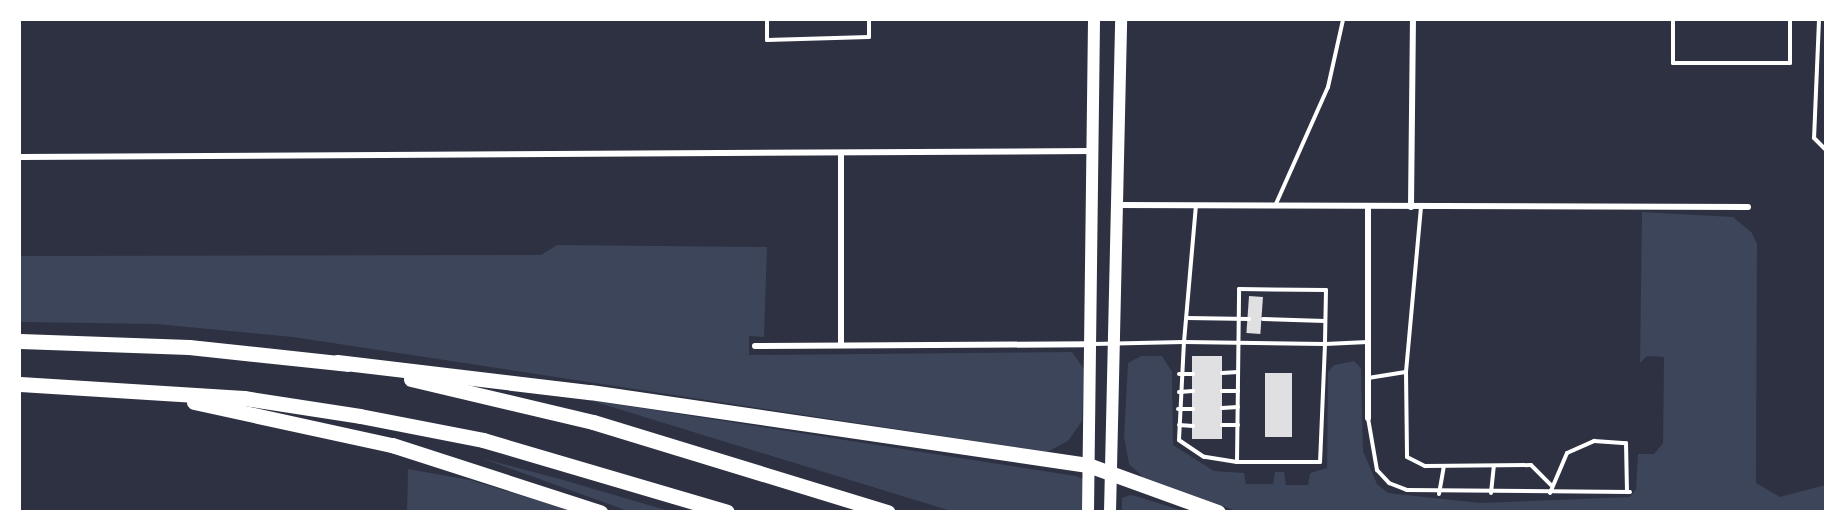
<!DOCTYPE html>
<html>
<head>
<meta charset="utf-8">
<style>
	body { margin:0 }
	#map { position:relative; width:1845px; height:531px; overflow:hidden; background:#2d3142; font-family:"Fira Sans Condensed",sans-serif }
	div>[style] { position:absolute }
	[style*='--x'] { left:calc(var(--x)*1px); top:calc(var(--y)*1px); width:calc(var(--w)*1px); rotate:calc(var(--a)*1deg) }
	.green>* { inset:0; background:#3c4559 }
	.building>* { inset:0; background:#e0e0e3; transform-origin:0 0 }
	.service>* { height:4px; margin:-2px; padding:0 2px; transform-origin:2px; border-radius:2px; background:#fff }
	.minor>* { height:6px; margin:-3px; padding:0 3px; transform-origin:3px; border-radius:3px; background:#fff }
	.secondary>* { height:12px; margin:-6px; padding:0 6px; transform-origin:6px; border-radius:6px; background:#fff }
	.motorway>* { height:15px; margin:-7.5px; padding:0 7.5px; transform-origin:7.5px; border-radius:7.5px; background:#fff }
	span { translate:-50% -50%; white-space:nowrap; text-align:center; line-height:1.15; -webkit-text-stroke:6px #fff; paint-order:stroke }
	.frame { position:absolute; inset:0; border:21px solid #fff; pointer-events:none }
</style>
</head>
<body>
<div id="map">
	<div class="green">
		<i style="clip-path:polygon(1642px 212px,1733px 217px,1752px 233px,1757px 244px,1756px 483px,1780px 497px,1825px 485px,1825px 511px,1236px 511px,1143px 477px,1129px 464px,1124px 436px,1128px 363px,1141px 356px,1162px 356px,1172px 372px,1173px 445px,1214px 471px,1244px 473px,1246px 484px,1273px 484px,1275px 472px,1284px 472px,1286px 485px,1308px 485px,1310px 473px,1327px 468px,1328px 372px,1334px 365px,1354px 361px,1361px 368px,1363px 451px,1377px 484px,1388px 493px,1480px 503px,1630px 497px,1636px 489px,1638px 454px,1654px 454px,1663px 443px,1664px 357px,1647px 356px,1640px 363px)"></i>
		<i style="clip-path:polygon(557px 245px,767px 247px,764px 337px,749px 336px,749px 355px,1072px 352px,1084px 369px,1082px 421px,1068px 441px,1047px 452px,293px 337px,156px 324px,20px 322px,20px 256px,541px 255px)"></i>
		<i style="clip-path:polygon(589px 400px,1076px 476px,1083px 479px,1083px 511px,951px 511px)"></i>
		<i style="clip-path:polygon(481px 458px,560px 479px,669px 511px,628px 511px)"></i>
		<i style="clip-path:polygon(408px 469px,470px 480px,572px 511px,407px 512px)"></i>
		<i style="clip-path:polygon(1131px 495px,1139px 497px,1183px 511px,1122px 511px,1122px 498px)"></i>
	</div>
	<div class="building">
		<i style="left:1249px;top:296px;width:14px;height:37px;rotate:4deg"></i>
		<i style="left:1222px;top:356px;width:83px;height:30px;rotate:90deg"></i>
		<i style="left:1265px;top:373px;width:27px;height:64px"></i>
	</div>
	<div class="service">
		<i style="--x:767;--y:20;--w:20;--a:90"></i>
		<i style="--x:767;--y:40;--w:102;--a:-1.7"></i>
		<i style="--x:869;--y:37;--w:17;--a:-90"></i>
		<i style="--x:1673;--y:20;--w:43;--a:90"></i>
		<i style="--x:1673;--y:63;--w:117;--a:0"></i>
		<i style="--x:1790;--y:63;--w:43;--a:-90"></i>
		<i style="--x:1819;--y:20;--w:118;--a:92.4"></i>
		<i style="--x:1814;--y:138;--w:17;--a:45"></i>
		<i style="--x:1275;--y:206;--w:130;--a:-66"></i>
		<i style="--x:1328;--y:87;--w:69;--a:-77.4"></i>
		<i style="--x:1421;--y:207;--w:166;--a:95.2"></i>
		<i style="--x:1406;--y:372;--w:85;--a:89.3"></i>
		<i style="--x:1407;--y:457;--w:20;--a:27"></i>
		<i style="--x:1425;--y:466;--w:106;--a:-0.5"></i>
		<i style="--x:1531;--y:465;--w:28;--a:45"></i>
		<i style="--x:1187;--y:318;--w:62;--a:0.9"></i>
		<i style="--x:1263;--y:319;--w:62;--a:1.8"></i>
		<i style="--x:1184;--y:342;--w:141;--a:0.8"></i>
		<i style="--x:1325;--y:344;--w:118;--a:92.4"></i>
		<i style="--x:1320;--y:462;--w:83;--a:180"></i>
		<i style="--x:1237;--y:462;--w:33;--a:-171"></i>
		<i style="--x:1204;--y:457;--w:30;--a:-146"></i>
		<i style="--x:1179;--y:440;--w:98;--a:-87.1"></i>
		<i style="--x:1093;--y:344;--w:91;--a:-1.3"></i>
		<i style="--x:1184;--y:342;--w:137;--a:-85"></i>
		<i style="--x:1222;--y:373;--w:16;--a:-4"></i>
		<i style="--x:1179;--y:374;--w:14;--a:0"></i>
		<i style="--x:1368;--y:378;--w:38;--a:-9"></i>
		<i style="--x:1222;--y:391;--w:16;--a:0"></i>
		<i style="--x:1179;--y:392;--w:14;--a:-4"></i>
		<i style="--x:1222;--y:408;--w:16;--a:-4"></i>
		<i style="--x:1178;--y:409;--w:15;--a:0"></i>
		<i style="--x:1368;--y:418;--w:53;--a:80.2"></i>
		<i style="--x:1377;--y:470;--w:18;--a:47"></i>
		<i style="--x:1389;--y:483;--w:19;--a:21"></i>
		<i style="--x:1407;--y:490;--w:223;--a:0.5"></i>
		<i style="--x:1179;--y:425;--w:14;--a:4"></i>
		<i style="--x:1222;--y:425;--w:16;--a:0"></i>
		<i style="--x:1237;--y:462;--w:173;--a:-89.3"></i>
		<i style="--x:1239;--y:289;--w:87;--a:0.7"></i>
		<i style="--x:1326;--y:290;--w:54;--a:91.1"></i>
		<i style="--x:1325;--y:344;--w:43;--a:-2.7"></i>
		<i style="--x:1491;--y:493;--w:27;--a:-84"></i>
		<i style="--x:1550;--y:493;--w:43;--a:-67"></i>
		<i style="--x:1567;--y:453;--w:30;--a:-24"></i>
		<i style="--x:1594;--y:441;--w:32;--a:4"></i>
		<i style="--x:1626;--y:443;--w:49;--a:88.8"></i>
		<i style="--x:1439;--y:494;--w:28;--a:-80"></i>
	</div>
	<div class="minor">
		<i style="--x:20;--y:157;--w:1072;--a:-0.32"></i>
		<i style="--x:1117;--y:205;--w:631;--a:0.18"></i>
		<i style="--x:1411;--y:207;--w:187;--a:-89.4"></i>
		<i style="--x:841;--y:345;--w:192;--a:-90"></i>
		<i style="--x:755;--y:346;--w:335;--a:-0.3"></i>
		<i style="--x:1368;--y:418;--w:210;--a:-90"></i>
	</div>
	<div class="secondary">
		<i style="--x:1088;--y:512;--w:492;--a:-89.3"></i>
		<i style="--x:1110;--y:512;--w:492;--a:-88.7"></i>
	</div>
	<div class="motorway">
		<i style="--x:20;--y:341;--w:169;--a:2"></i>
		<i style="--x:189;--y:347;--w:159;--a:6.1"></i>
		<i style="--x:337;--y:362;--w:255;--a:6.8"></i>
		<i style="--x:590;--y:392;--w:503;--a:8.34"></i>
		<i style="--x:1088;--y:465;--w:138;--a:19.9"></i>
		<i style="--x:411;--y:379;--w:187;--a:13.3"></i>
		<i style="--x:593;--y:422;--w:308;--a:17"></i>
		<i style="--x:20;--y:384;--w:224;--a:3.6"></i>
		<i style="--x:244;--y:398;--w:117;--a:8.8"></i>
		<i style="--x:360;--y:416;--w:125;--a:11"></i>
		<i style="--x:483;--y:440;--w:254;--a:16.4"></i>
		<i style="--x:194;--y:402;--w:203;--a:12.3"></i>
		<i style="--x:392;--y:445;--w:219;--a:17.9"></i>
	</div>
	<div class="frame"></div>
</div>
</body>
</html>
